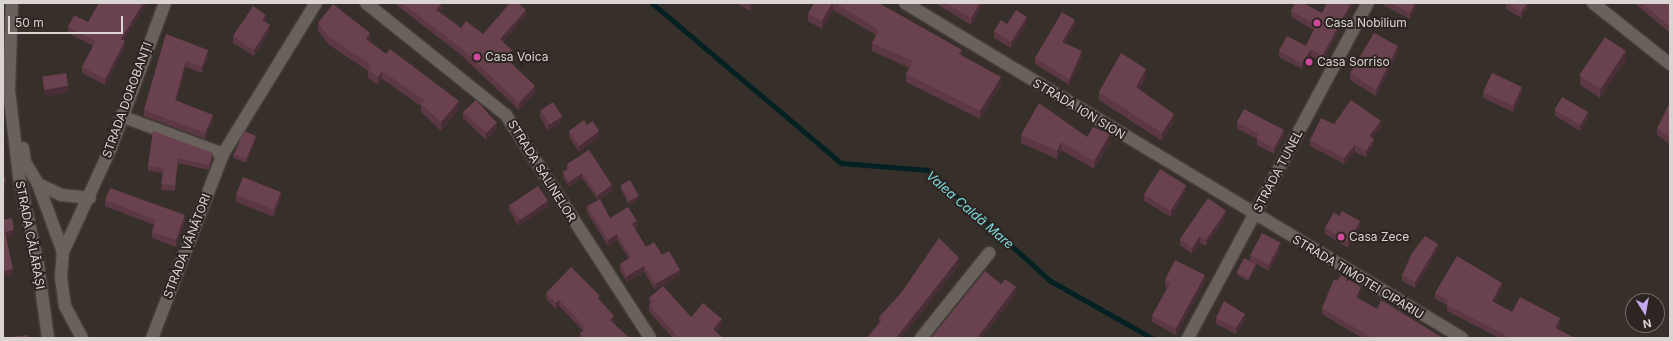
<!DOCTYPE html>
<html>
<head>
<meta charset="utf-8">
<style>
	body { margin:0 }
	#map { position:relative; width:1673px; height:341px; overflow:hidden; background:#362f2a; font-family:Inter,sans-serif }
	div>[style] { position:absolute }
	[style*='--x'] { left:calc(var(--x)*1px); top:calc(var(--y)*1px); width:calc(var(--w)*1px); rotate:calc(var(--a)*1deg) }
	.stream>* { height:4.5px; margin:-2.25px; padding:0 2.25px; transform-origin:2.25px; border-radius:2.25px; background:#032122 }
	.roads { filter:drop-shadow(0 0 1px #524c48) drop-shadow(0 0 1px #524c48) }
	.minor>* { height:12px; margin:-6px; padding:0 6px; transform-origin:6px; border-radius:6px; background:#69615c }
	.wall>* { inset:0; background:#5b3843 }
	.shaded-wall>* { inset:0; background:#4a2e37 }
	.building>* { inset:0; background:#6a414e; transform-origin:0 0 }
	.dots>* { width:11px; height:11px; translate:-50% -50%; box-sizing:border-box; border:2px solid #2c2521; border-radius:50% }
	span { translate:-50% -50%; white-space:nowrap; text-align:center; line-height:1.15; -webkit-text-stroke:4px #2c2521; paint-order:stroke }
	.poi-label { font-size:12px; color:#dad5d2 }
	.left { translate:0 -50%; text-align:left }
	.street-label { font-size:12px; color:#dad5d2 }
	.water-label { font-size:13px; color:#7bd9dd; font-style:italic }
	.frame { position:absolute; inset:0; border:4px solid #dad5d2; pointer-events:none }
	.north { position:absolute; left:1625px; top:293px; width:40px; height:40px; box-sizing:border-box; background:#2c2521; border:1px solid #726b68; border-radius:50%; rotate:169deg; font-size:11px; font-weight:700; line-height:16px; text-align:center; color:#dad5d2 }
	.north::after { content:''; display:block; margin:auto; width:14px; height:18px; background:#c4a7f1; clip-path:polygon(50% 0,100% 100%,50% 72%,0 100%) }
	.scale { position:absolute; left:8px; top:16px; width:115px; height:18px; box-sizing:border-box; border:2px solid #dad5d2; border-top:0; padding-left:5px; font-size:12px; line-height:14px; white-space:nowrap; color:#dad5d2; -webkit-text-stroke:3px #2c2521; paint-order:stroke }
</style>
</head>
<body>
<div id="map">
	<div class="stream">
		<i style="--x:652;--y:3;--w:248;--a:40.2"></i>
		<i style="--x:841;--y:163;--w:87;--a:4.6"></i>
		<i style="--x:928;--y:170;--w:166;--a:42.1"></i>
		<i style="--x:1051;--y:281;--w:116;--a:29.4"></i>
	</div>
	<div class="roads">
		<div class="minor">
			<i style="--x:12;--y:3;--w:87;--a:92"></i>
			<i style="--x:9;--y:90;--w:88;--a:83.4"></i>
			<i style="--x:19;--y:177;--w:90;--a:77.8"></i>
			<i style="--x:38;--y:265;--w:74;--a:82.2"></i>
			<i style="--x:366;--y:3;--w:179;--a:38.7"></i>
			<i style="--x:506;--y:115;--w:265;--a:57.1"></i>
			<i style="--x:905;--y:3;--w:650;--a:31.02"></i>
			<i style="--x:1593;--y:3;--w:98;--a:38.4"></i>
			<i style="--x:121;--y:116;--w:109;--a:20.4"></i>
			<i style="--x:23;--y:148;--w:14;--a:82"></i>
			<i style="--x:25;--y:162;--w:26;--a:59"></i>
			<i style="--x:38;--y:184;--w:72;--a:69.8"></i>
			<i style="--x:38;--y:184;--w:26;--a:25"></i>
			<i style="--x:62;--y:195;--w:28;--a:6"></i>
			<i style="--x:82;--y:338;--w:36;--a:-118"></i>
			<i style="--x:65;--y:306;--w:28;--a:-98"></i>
			<i style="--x:61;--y:278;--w:26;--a:-86"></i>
			<i style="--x:63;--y:252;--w:112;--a:-65.3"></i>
			<i style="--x:110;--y:150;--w:157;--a:-69.5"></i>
			<i style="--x:152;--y:338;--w:197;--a:-68.9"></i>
			<i style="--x:223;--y:154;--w:177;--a:-58.4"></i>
			<i style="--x:921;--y:338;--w:109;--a:-51.3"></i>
			<i style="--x:1188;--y:338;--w:380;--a:-61.8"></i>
		</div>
	</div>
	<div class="wall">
		<i style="clip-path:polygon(147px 3px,124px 40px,125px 47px,105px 85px,82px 73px,82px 67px,93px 46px,68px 33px,68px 27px,88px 22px)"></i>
		<i style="clip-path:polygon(394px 3px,443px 3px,443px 8px,440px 12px,461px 28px,483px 34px,526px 16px,503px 42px,512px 57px,509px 61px,535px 93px,519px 110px,461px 55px)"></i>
		<i style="clip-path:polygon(736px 3px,755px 3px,750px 11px)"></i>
		<i style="clip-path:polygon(812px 3px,881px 3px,881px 4px,962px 56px,1001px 85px,980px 119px,906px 82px,906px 74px,909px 68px,872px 51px,872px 43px,876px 35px,833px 10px,822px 29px,808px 21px,808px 14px,814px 4px)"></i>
		<i style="clip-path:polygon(935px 3px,984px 3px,971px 25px)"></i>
		<i style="clip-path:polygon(1327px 3px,1354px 3px,1322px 62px,1311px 56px,1302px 69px,1279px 57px,1279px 51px,1306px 46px,1314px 30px,1291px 17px,1291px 11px,1322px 13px)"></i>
		<i style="clip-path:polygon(1383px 3px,1418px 3px,1418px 4px,1410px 19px,1383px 5px)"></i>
		<i style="clip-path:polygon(1506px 3px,1531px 3px,1521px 18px,1506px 9px)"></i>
		<i style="clip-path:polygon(1634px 3px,1670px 3px,1670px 33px)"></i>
		<i style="clip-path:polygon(266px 21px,265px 22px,270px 31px,254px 56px,233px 43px,233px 36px)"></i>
		<i style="clip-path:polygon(318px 23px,370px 41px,370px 42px,459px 109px,441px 131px,421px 112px,421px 106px,382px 79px,378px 85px,368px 78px,368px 71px,329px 45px,318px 31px)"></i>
		<i style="clip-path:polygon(1007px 24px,1027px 24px,1011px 48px,994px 38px,994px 31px)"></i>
		<i style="clip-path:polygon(1075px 26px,1064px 43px,1082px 57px,1069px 85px,1035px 64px,1035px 58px)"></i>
		<i style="clip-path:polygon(166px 34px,208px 56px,202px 73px,186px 67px,176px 100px,213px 121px,205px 139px,144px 116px,144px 110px)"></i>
		<i style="clip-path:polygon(1398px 52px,1376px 96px,1350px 80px,1350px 73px)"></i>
		<i style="clip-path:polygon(1626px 60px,1600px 98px,1580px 85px,1580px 76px)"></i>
		<i style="clip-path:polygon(1146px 77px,1139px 89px,1174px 122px,1162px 141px,1099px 100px,1099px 92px)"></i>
		<i style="clip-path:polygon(43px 78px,68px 92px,46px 97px,43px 84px)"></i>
		<i style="clip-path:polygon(1483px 92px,1522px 93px,1513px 112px,1483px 98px)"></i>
		<i style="clip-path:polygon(1670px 102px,1670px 141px,1669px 144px,1657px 135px,1657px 129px)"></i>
		<i style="clip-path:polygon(540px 110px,562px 122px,548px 131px,540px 117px)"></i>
		<i style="clip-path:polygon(1555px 110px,1588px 118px,1580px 131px,1555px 116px)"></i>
		<i style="clip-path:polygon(463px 112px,497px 129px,486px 140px,463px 118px)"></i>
		<i style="clip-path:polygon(1237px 122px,1284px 136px,1274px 154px,1257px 145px,1257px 139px,1237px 129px)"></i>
		<i style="clip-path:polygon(1334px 124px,1381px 127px,1372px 138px,1374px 145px,1366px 157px,1355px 152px,1344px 164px,1310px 146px,1310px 140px)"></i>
		<i style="clip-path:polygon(587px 125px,599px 137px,579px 152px,569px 137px,569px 131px)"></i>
		<i style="clip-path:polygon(153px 131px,213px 158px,209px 170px,178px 163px,175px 191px,161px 190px,163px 173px,148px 171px,148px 166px)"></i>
		<i style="clip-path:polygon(1021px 135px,1110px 142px,1094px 169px,1061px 150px,1057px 159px,1021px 143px)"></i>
		<i style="clip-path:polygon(256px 140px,246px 163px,233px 158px,233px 154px)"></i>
		<i style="clip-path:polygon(589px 150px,612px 191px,598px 200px,582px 178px,569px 187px,563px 177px,563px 172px,567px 169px,567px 164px)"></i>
		<i style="clip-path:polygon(621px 186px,639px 199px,629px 205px,621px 189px)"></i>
		<i style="clip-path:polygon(1186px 191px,1171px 217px,1144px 201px,1144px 194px)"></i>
		<i style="clip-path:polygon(236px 195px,281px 198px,274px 217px,236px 202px)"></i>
		<i style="clip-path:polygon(105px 200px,185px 221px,176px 247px,152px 238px,152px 232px,154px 225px,105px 206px)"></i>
		<i style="clip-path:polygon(509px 204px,548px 207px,518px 226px,509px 210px)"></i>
		<i style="clip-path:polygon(587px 206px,610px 218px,637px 227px,635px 229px,646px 247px,662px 255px,680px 275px,655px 290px,644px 272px,627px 282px,620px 270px,620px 264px,629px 259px,617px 240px,608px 246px,587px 212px)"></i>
		<i style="clip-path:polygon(1226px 217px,1206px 246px,1200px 243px,1192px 254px,1180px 245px,1180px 239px)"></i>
		<i style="clip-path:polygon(1325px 228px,1360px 228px,1348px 248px,1325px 234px)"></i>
		<i style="clip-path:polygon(1281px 249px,1269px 271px,1256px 264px,1256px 268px,1249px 281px,1237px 275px,1237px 272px,1250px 261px,1250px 255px)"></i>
		<i style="clip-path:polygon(1438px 250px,1415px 288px,1402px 281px,1402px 275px)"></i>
		<i style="clip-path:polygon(959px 265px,901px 338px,867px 338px,879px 323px,879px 317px)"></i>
		<i style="clip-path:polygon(1165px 280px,1205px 281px,1176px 335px,1152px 322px,1152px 316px,1167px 288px,1165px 286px)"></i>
		<i style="clip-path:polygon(1502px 289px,1494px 303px,1512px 312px,1560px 324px,1558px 329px,1575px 338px,1499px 338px,1447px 311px,1447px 305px,1435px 299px,1435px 293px)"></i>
		<i style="clip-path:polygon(546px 293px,600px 301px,613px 323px,629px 338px,580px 338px,580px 333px,583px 331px,559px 306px,556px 309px,546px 299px)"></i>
		<i style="clip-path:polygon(1361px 293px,1358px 298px,1377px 309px,1443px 338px,1362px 338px,1322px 314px,1322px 308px)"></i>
		<i style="clip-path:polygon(649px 298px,691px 317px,722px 325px,716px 332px,723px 338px,673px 338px,649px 312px,649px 305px,650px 305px)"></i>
		<i style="clip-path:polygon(1216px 318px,1245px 320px,1236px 334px,1216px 324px)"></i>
	</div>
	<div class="shaded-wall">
		<i style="clip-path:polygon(143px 3px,147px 3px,147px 4px,121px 45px,121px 39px)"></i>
		<i style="clip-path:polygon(442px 3px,443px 3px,443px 8px,436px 16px,436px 10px)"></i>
		<i style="clip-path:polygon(751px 3px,755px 3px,750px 11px,750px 4px)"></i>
		<i style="clip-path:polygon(832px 3px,833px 3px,833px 10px,822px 29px,822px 21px)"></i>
		<i style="clip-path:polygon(980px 3px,984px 3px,971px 25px,971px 18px)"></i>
		<i style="clip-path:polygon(1351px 3px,1354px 3px,1322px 62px,1322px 56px)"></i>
		<i style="clip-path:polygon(1415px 3px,1418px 3px,1418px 4px,1410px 19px,1410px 13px)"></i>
		<i style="clip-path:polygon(1527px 3px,1531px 3px,1521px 18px,1521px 12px)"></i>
		<i style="clip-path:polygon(526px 10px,526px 16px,500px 46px,500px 39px)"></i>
		<i style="clip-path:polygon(266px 15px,266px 21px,262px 27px,262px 20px)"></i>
		<i style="clip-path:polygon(1027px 17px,1027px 24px,1011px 48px,1011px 42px)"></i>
		<i style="clip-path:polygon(1075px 20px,1075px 26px,1062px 48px,1062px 42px)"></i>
		<i style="clip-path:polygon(270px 25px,270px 31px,254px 56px,254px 50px)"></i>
		<i style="clip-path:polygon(370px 33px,370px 41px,366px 47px,366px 39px)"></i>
		<i style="clip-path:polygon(125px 41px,125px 47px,105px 85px,105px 79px)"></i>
		<i style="clip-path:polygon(1398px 46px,1398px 52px,1376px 96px,1376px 90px)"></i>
		<i style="clip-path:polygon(1311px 49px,1311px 56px,1302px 69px,1302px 63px)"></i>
		<i style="clip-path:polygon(208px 50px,208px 56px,202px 73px,202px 67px)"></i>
		<i style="clip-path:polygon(512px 50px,512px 57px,506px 65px,506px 58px)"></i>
		<i style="clip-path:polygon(962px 50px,962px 58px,959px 54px)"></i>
		<i style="clip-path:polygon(1082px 51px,1082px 57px,1069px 85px,1069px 79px)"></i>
		<i style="clip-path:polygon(1626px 51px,1626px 60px,1600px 98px,1600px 90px)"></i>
		<i style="clip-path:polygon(186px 61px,186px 67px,175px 106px,175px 100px)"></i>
		<i style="clip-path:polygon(1146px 69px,1146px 77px,1136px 94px,1136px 87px)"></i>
		<i style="clip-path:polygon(382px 71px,382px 79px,378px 85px,378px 77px)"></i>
		<i style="clip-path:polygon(1001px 77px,1001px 85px,980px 119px,980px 111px)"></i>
		<i style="clip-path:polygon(68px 86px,68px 92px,46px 97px,46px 90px)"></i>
		<i style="clip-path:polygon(535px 86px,535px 93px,519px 110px,519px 103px)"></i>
		<i style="clip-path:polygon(1522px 87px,1522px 93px,1513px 112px,1513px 105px)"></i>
		<i style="clip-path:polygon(459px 101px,459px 109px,441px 131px,441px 122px)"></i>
		<i style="clip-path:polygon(1588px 112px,1588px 118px,1580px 131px,1580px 125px)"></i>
		<i style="clip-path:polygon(1174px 114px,1174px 122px,1162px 141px,1162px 133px)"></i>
		<i style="clip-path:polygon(213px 115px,213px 121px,205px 139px,205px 133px)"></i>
		<i style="clip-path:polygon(562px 116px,562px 122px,548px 131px,548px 124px)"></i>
		<i style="clip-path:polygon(1381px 121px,1381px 127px,1369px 142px,1369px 136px)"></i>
		<i style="clip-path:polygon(497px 123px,497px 129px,486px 140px,486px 133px)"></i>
		<i style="clip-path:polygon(1284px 130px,1284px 136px,1274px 154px,1274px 148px)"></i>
		<i style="clip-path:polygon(599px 131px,599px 137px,579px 152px,579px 146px)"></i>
		<i style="clip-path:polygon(1110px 134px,1110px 142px,1094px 169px,1094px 161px)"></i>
		<i style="clip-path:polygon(1670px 135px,1670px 141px,1669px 144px,1669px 137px)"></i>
		<i style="clip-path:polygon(256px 136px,256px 140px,246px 163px,246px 160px)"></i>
		<i style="clip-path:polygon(1374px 139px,1374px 145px,1366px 157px,1366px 151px)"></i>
		<i style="clip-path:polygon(1061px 142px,1061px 150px,1057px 159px,1057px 151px)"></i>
		<i style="clip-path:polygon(1355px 145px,1355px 152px,1344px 164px,1344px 158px)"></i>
		<i style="clip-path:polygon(4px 153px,4px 160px,3px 160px,3px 154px)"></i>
		<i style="clip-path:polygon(213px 153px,213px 158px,209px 170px,209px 165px)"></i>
		<i style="clip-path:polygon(178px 158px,178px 163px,175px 191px,175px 186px)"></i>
		<i style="clip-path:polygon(582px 173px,582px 178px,569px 187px,569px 182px)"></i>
		<i style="clip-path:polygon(6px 182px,6px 188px,3px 189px,3px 183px)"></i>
		<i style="clip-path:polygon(612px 185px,612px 191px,598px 200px,598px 195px)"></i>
		<i style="clip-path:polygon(1186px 185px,1186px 191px,1171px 217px,1171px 210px)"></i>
		<i style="clip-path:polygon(281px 192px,281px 198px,274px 217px,274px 210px)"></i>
		<i style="clip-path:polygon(639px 196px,639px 199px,629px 205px,629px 201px)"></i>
		<i style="clip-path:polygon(548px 201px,548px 207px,518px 226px,518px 220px)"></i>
		<i style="clip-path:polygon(1226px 211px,1226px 217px,1206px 246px,1206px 240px)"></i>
		<i style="clip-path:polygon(185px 215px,185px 221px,176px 247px,176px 240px)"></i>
		<i style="clip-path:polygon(637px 221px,637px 227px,632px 230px,632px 224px)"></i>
		<i style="clip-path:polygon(1360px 221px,1360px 228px,1348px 248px,1348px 242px)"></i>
		<i style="clip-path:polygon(14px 230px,14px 236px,5px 238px,5px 232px)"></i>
		<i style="clip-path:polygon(617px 234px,617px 240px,608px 246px,608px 240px)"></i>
		<i style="clip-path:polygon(1200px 236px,1200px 243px,1192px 254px,1192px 248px)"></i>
		<i style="clip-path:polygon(1281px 243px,1281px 249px,1269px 271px,1269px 265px)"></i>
		<i style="clip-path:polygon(1438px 244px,1438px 250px,1415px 288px,1415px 282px)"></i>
		<i style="clip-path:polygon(959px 258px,959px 265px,901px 338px,896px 338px)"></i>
		<i style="clip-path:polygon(1256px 264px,1256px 268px,1249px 281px,1249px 278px)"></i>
		<i style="clip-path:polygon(644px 266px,644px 272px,627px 282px,627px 276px)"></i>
		<i style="clip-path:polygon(13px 269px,13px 275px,3px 277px,3px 271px)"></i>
		<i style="clip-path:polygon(680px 270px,680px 275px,655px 290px,655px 284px)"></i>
		<i style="clip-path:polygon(1205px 275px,1205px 281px,1176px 335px,1176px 328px)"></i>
		<i style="clip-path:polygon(1502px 283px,1502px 289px,1492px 307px,1492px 301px)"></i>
		<i style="clip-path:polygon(1016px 287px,1016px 294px,982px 338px,977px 338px)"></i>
		<i style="clip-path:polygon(1361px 287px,1361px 293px,1356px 303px,1356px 297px)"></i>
		<i style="clip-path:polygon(559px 300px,559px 306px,556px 309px,556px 303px)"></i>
		<i style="clip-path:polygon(1245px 314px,1245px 320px,1236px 334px,1236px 328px)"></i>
		<i style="clip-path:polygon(614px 316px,614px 323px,610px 326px,610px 320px)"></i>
		<i style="clip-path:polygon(1560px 318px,1560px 324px,1555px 334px,1555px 328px)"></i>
		<i style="clip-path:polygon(722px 319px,722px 325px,713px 336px,713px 329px)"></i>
	</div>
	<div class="building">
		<i style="clip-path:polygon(99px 3px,143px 3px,121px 39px,125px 41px,105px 79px,82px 67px,96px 41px,68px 27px,74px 15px,88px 22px)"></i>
		<i style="clip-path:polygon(402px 3px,442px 3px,436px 10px,461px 28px,466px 21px,483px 34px,510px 3px,518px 3px,526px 10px,500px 39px,512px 50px,506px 58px,535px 86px,519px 103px,461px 48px)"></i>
		<i style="clip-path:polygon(814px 3px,832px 3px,822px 21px,808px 14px)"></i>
		<i style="clip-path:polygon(835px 3px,879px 3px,962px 50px,959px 54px,1001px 77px,980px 111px,906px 74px,913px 61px,872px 43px,879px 30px)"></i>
		<i style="clip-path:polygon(946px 3px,980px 3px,971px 18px)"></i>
		<i style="clip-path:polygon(1295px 3px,1303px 3px,1322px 13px,1327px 3px,1351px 3px,1322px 56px,1311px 49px,1302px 63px,1279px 51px,1287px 36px,1306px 46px,1316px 25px,1291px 11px)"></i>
		<i style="clip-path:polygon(1391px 3px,1415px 3px,1410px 13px)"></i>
		<i style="clip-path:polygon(1507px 3px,1527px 3px,1521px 12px)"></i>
		<i style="clip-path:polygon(1642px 3px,1670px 3px,1670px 27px)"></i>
		<i style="clip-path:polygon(333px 4px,370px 33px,366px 39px,386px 54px,390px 49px,459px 101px,441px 122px,421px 104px,424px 100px,382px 71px,378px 77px,368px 70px,371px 65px,329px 37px,318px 23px)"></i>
		<i style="clip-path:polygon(253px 6px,266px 15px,262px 20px,270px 25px,254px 50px,233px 36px)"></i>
		<i style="clip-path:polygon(1016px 10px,1027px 17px,1011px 42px,994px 31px,1001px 20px,1007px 24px)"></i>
		<i style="clip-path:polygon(1062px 12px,1075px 20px,1062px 42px,1082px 51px,1069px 79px,1035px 58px)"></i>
		<i style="clip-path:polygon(1374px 33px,1398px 46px,1376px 90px,1350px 73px)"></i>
		<i style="clip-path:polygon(166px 34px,208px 50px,202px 67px,186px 61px,175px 100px,213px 115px,205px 133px,144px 110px)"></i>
		<i style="left:1605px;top:37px;width:25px;height:46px;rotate:34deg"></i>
		<i style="clip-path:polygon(1121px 53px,1146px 69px,1136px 87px,1174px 114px,1162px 133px,1099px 92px)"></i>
		<i style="left:66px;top:73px;width:13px;height:24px;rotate:81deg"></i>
		<i style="left:1492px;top:73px;width:33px;height:21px;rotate:25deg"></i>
		<i style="left:1562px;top:97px;width:30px;height:15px;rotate:30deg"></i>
		<i style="clip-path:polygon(476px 100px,497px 123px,486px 133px,463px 112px)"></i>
		<i style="clip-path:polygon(1351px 100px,1381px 121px,1369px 136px,1374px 139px,1366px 151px,1355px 145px,1344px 158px,1310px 140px,1321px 118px,1334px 124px)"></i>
		<i style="left:553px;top:102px;width:17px;height:15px;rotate:57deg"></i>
		<i style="clip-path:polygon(1670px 102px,1670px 135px,1669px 137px,1657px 129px)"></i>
		<i style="clip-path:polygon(1039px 103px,1087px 137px,1093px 127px,1110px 134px,1094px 161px,1061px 142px,1057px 151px,1021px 135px)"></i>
		<i style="clip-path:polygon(1244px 109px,1284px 130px,1274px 148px,1257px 139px,1259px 134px,1237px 122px)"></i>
		<i style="clip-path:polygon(584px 120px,587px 125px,593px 121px,599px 131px,579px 146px,569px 131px)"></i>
		<i style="clip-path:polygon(153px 131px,213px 153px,209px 165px,178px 158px,175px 186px,161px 184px,164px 168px,148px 166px)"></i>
		<i style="left:244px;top:131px;width:13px;height:25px;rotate:23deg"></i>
		<i style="clip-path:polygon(589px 150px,612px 185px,598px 195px,582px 173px,569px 182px,563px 172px,569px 168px,567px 164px)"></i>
		<i style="left:1160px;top:169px;width:31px;height:30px;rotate:32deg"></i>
		<i style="clip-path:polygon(3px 173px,6px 182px,3px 183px)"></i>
		<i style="left:243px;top:177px;width:41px;height:19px;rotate:22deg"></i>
		<i style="left:630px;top:180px;width:18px;height:11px;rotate:61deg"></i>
		<i style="left:538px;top:186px;width:18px;height:34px;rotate:56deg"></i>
		<i style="clip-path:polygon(110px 188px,185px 215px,176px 240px,152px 232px,156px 220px,105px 200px)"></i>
		<i style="clip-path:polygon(1208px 198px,1226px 211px,1206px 240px,1200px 236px,1192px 248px,1180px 239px)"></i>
		<i style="clip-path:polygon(600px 199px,610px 218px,628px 207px,637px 221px,632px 224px,646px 247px,654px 242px,662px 255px,669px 251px,680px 270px,655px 284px,644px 266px,627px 276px,620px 264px,631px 257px,617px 234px,608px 240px,587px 206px)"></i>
		<i style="clip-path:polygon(1342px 211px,1360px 221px,1348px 242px,1325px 228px,1334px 212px,1339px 216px)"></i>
		<i style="clip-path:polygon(12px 218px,14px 230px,5px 232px,13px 269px,3px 271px,3px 220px)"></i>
		<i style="left:1262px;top:233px;width:21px;height:25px;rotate:28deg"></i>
		<i style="clip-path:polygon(1425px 236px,1438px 244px,1415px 282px,1402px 275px,1412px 253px)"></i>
		<i style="clip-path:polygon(939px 238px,959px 258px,896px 338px,867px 338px,882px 320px,879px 317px,901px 293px)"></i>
		<i style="clip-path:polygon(1457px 256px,1502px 283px,1492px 301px,1512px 312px,1520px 297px,1560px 318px,1555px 328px,1575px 338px,1511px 338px,1447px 305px,1449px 301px,1435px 293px)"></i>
		<i style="left:1244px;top:258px;width:13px;height:16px;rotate:27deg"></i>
		<i style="clip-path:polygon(1175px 260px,1205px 275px,1176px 328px,1152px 316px,1170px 283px,1165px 280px)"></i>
		<i style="clip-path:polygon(571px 267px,600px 296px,598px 298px,614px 316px,610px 320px,629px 338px,584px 338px,580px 333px,586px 328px,559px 300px,556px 303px,546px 293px)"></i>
		<i style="clip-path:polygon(985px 271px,1001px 284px,1005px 279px,1016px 287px,977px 338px,931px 338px)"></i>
		<i style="clip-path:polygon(1341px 275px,1361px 287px,1356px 297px,1377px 309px,1381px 300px,1443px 338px,1372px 338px,1322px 308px,1334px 279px,1337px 281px)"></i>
		<i style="clip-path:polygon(663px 286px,691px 317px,703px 303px,722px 319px,713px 329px,723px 338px,679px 338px,678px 337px,649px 305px,653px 302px,649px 298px)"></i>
		<i style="clip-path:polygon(1224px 301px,1245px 314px,1236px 328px,1216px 318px)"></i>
		<i style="clip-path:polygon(28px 335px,28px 338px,3px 338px)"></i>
	</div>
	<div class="dots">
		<i style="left:1317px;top:23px;background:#d1479c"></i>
		<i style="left:477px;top:57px;background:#d1479c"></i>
		<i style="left:1309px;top:62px;background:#d1479c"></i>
		<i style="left:1341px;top:237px;background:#d1479c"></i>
	</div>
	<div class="poi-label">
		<span class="left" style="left:1325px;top:23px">Casa Nobilium</span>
		<span class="left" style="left:485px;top:57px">Casa Voica</span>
		<span class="left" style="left:1317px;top:62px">Casa Sorriso</span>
		<span class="left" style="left:1349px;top:237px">Casa Zece</span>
	</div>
	<div class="street-label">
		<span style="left:127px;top:100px;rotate:-70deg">STRADA DOROBANȚI</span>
		<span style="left:1079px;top:109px;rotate:31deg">STRADA ION SION</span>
		<span style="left:542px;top:171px;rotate:58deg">STRADA SALINELOR</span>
		<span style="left:1278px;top:171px;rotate:-62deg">STRADA TUNEL</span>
		<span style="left:30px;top:235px;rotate:79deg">STRADA CĂLĂRAȘI</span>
		<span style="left:187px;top:246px;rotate:-69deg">STRADA VÂNĂTORI</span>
		<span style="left:1358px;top:277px;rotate:31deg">STRADA TIMOTEI CIPARIU</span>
	</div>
	<div class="water-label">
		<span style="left:970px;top:210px;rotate:41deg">Valea Caldă Mare</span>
	</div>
	<div class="frame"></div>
	<div class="north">N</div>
	<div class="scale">50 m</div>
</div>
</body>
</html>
